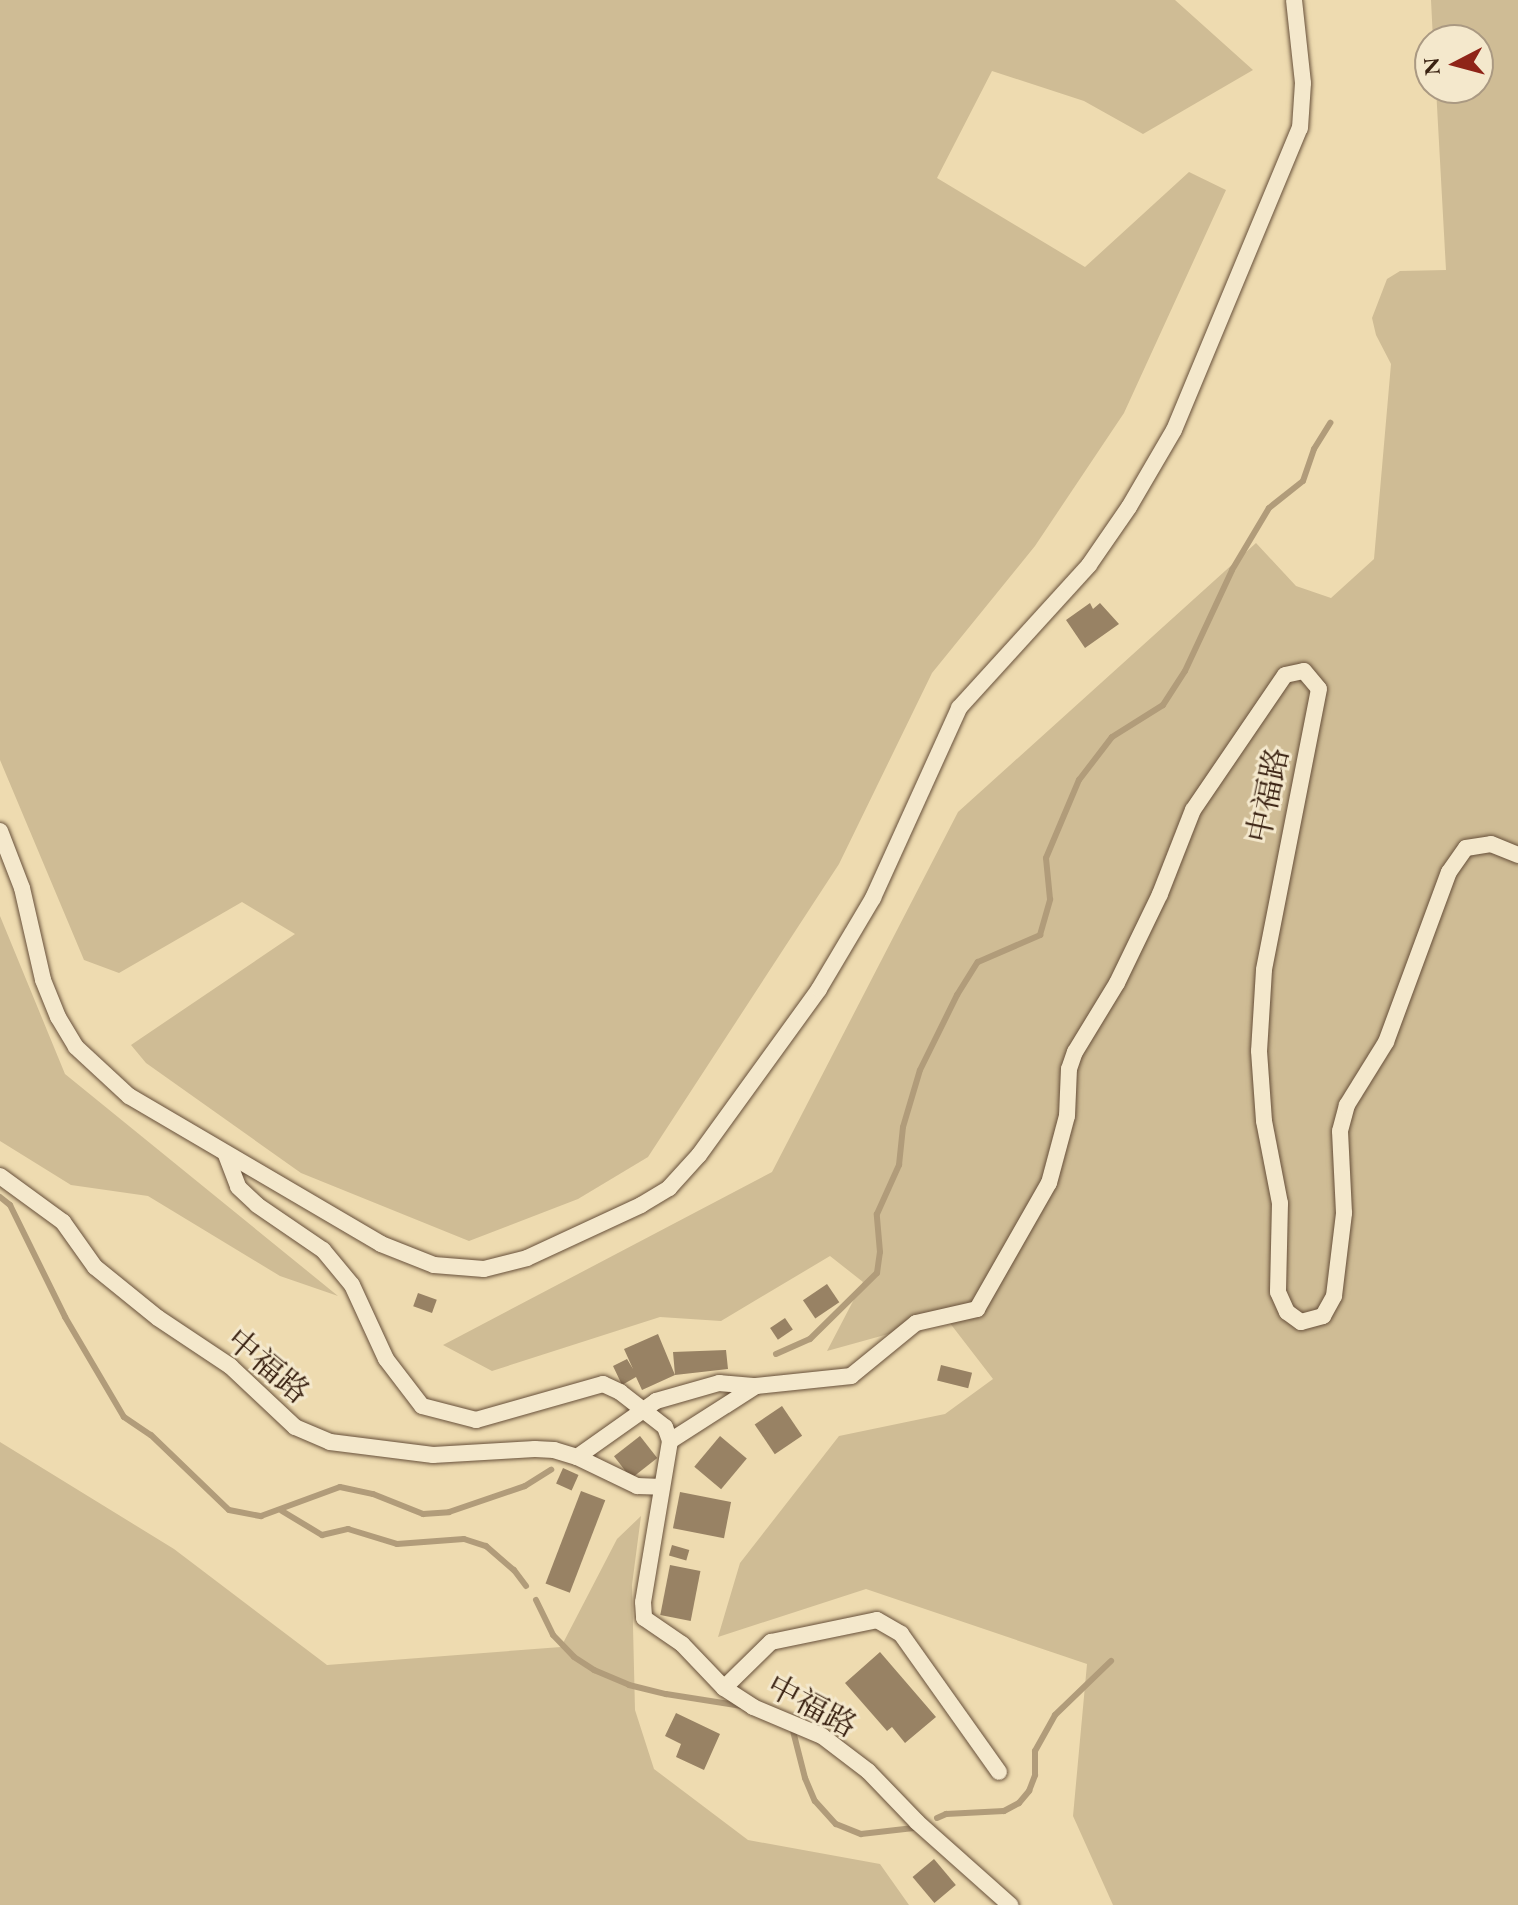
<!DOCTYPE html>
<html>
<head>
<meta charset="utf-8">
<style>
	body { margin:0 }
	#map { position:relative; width:1518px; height:1905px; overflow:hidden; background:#eedbb0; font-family:"EB Garamond","Noto Serif TC",serif }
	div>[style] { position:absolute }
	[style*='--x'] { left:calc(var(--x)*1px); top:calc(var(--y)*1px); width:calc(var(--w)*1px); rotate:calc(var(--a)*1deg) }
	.green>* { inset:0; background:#cfbc95 }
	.stream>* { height:6px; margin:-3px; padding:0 3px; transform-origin:3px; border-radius:3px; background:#b19c7a }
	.building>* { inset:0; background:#988264; transform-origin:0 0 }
	.roads { filter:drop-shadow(0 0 2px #67503a) drop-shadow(0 0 2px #67503a) }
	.minor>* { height:16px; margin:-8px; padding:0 8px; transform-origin:8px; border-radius:8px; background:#f4e8cc }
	span { translate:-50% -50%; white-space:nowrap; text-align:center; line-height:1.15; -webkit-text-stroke:6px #f4e8cc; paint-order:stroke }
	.street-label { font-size:32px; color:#3a2212 }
	.north { position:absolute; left:1414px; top:24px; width:80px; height:80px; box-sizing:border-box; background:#f4e8cc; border:2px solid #aa9982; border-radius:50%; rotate:264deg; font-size:22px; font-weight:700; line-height:32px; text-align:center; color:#3a2212 }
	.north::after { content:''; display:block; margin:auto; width:28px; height:36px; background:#8f2418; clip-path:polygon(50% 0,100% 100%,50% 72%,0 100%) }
</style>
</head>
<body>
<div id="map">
	<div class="green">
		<i style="clip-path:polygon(0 0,1175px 0,1253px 70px,1143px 134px,1084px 101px,992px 71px,937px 178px,1085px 267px,1189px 172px,1226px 190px,1124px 413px,1035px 546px,932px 673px,839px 864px,648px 1157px,578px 1199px,469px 1241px,301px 1173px,146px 1063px,131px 1045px,295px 934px,242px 902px,119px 973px,84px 960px,0 760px)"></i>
		<i style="clip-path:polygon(1431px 0,1518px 0,1518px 1905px,1113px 1905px,1073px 1816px,1087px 1664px,866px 1589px,718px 1637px,740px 1563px,839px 1436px,945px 1414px,993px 1379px,946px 1318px,827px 1351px,863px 1282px,830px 1256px,721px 1321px,660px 1317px,492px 1371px,443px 1345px,772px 1172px,958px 812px,1256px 543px,1296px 586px,1331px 598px,1374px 559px,1391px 364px,1376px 335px,1372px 318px,1387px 279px,1400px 271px,1446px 270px,1436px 88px,1478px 88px,1478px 40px,1433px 40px)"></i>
		<i style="clip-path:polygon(0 916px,65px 1074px,338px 1296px,280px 1276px,148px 1196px,71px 1185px,0 1141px)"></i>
		<i style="clip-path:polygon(0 1442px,174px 1549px,327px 1665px,561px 1647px,617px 1539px,641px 1516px,632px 1585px,635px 1710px,654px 1769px,748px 1840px,880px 1864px,909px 1905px,0 1905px)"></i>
	</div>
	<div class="stream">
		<i style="--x:0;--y:1197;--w:13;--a:39"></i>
		<i style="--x:10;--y:1205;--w:125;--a:63.8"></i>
		<i style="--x:65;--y:1317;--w:116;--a:59.5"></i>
		<i style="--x:124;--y:1417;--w:32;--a:34"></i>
		<i style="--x:151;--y:1435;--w:108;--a:43.9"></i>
		<i style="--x:229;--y:1510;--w:33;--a:11"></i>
		<i style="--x:261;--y:1516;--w:84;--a:-20.2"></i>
		<i style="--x:340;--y:1487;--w:34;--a:12"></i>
		<i style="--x:373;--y:1494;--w:54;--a:21.8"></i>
		<i style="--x:423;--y:1514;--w:26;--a:-4"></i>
		<i style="--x:449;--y:1512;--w:80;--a:-18.9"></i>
		<i style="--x:525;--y:1486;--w:31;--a:-32"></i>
		<i style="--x:776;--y:1354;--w:37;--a:-24"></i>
		<i style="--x:810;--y:1339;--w:94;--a:-44.6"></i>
		<i style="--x:877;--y:1273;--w:21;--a:-82"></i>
		<i style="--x:880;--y:1252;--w:38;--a:-95"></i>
		<i style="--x:877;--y:1214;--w:54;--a:-65.8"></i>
		<i style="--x:899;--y:1165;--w:38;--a:-84"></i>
		<i style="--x:903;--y:1127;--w:59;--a:-73.4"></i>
		<i style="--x:920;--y:1070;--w:84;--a:-63.7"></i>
		<i style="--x:957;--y:995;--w:39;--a:-58"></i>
		<i style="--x:978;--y:962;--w:68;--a:-23.5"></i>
		<i style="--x:1040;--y:935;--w:37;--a:-74"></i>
		<i style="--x:1050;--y:899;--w:41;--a:-95.6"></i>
		<i style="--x:1046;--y:858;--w:85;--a:-67.1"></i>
		<i style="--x:1079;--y:780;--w:54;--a:-52.5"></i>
		<i style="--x:1112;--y:737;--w:60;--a:-32.1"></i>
		<i style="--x:1163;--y:705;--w:40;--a:-57.1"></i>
		<i style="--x:1185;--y:671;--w:111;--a:-65"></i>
		<i style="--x:1232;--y:570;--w:72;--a:-59.2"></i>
		<i style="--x:1269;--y:508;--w:43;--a:-38.5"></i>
		<i style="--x:1303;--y:481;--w:34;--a:-71"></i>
		<i style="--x:1314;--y:449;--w:31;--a:-58"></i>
		<i style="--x:282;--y:1511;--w:47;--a:31"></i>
		<i style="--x:322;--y:1535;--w:27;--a:-13"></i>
		<i style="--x:348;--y:1529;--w:51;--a:17"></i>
		<i style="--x:397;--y:1544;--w:67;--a:-4.3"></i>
		<i style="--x:464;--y:1539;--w:23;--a:18"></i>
		<i style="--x:486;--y:1546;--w:37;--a:41"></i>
		<i style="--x:514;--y:1570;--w:20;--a:53"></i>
		<i style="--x:536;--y:1600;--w:39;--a:64"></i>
		<i style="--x:553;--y:1635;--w:30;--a:46"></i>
		<i style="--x:574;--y:1657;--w:24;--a:33"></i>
		<i style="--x:594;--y:1670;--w:38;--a:23"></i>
		<i style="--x:629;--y:1685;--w:38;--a:14"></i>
		<i style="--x:666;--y:1694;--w:77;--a:9"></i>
		<i style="--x:792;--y:1727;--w:53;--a:75.7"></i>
		<i style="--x:805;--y:1778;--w:25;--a:67"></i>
		<i style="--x:815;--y:1801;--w:31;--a:48"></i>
		<i style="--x:836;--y:1824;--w:27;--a:22"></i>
		<i style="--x:861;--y:1834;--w:53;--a:-6.5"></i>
		<i style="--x:937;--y:1818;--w:10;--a:-24"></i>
		<i style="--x:946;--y:1814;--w:58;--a:-3"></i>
		<i style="--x:1004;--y:1811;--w:17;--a:-28"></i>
		<i style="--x:1019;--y:1803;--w:16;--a:-50"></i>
		<i style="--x:1029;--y:1791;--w:17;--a:-69"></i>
		<i style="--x:1035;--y:1775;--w:24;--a:-90"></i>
		<i style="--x:1035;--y:1751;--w:41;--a:-60.9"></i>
		<i style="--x:1055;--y:1715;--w:78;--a:-44"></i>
	</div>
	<div class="building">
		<i style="clip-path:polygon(1090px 603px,1093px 609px,1100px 603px,1119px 624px,1085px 648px,1066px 620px)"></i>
		<i style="left:827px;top:1284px;width:22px;height:29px;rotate:56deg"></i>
		<i style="left:418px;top:1293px;width:20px;height:14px;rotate:20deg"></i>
		<i style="left:785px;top:1318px;width:14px;height:18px;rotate:56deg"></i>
		<i style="clip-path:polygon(658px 1334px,675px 1375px,673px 1352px,726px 1350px,728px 1369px,675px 1375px,642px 1390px,636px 1377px,622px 1385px,613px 1366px,627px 1359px,633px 1369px,624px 1349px)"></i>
		<i style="left:941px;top:1365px;width:32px;height:16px;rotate:14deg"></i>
		<i style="left:782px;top:1406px;width:36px;height:33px;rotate:56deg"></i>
		<i style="left:640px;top:1436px;width:28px;height:33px;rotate:52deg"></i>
		<i style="left:720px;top:1436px;width:35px;height:40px;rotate:40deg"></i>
		<i style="left:563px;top:1468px;width:17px;height:17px;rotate:24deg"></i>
		<i style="left:581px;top:1491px;width:26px;height:99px;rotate:21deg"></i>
		<i style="left:680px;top:1492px;width:52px;height:37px;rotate:11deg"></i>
		<i style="left:672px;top:1545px;width:18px;height:11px;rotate:16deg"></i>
		<i style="left:670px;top:1565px;width:31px;height:51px;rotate:11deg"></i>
		<i style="clip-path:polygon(880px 1652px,936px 1717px,905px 1743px,892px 1727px,887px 1731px,845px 1683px)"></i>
		<i style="clip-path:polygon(676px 1713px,720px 1734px,704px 1770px,676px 1757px,681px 1744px,665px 1736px)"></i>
		<i style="left:934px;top:1859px;width:34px;height:28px;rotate:50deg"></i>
	</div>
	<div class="roads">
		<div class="minor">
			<i style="--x:0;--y:831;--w:61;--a:68.9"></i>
			<i style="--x:22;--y:888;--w:94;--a:77.1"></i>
			<i style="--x:43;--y:980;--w:40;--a:68"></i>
			<i style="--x:58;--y:1017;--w:35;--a:59"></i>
			<i style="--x:76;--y:1047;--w:72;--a:42.8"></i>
			<i style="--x:129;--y:1096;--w:292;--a:30.4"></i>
			<i style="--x:381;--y:1244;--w:57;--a:21.6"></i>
			<i style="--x:434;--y:1265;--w:50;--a:4.6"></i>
			<i style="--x:484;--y:1269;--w:44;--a:-14.3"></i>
			<i style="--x:527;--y:1258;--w:126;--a:-24.9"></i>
			<i style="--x:641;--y:1205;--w:33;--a:-31"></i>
			<i style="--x:669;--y:1188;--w:45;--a:-47.7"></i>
			<i style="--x:699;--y:1155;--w:205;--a:-54.1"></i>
			<i style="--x:819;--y:989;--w:106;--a:-59.3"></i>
			<i style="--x:873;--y:898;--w:209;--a:-65.6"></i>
			<i style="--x:959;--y:708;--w:193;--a:-47.7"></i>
			<i style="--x:1089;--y:565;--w:70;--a:-55.4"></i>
			<i style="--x:1129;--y:507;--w:89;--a:-59.7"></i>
			<i style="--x:1174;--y:430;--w:327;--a:-67.4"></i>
			<i style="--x:1300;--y:128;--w:45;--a:-86.2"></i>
			<i style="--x:1303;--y:83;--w:83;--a:-96.2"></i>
			<i style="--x:226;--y:1155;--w:34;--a:69"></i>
			<i style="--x:238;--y:1187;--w:26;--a:43"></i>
			<i style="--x:257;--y:1205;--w:80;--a:34.3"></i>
			<i style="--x:323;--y:1250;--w:45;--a:50.4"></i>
			<i style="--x:352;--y:1285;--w:81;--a:65.3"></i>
			<i style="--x:386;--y:1359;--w:59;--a:52.5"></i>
			<i style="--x:422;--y:1406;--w:56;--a:14.5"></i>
			<i style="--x:476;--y:1420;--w:132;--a:-15.8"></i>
			<i style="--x:603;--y:1384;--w:19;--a:25"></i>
			<i style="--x:620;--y:1392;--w:57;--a:37.9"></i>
			<i style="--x:665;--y:1427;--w:15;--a:70"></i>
			<i style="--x:670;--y:1441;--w:163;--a:99.5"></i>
			<i style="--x:643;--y:1602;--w:16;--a:86"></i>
			<i style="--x:644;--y:1618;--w:46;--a:34.4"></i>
			<i style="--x:682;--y:1644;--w:61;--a:46.3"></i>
			<i style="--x:724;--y:1688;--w:35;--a:33"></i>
			<i style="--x:753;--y:1707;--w:75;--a:22.8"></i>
			<i style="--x:822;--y:1736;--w:58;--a:37.3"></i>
			<i style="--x:868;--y:1771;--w:71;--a:46.1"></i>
			<i style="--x:917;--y:1822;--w:125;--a:41.7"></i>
			<i style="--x:0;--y:1176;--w:78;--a:36.1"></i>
			<i style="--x:63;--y:1222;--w:55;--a:54.6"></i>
			<i style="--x:95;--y:1267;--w:81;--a:39"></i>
			<i style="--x:158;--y:1318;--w:87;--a:33.7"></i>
			<i style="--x:230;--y:1366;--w:89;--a:43.2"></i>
			<i style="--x:295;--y:1427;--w:38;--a:23"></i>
			<i style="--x:330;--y:1442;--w:104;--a:7.2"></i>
			<i style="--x:433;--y:1455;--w:102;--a:-3.4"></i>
			<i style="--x:535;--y:1449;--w:19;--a:3"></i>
			<i style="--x:554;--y:1450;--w:24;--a:17"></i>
			<i style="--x:577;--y:1457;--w:97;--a:-35.3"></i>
			<i style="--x:656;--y:1401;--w:66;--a:-15.9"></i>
			<i style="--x:719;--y:1383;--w:37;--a:5"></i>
			<i style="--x:670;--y:1441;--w:102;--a:-32.6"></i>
			<i style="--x:756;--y:1386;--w:96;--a:-6"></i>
			<i style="--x:851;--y:1376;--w:84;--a:-39.2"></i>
			<i style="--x:916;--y:1323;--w:63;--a:-12.9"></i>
			<i style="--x:977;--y:1309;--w:145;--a:-60.3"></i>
			<i style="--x:1049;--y:1183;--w:69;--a:-75"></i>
			<i style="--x:1067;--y:1116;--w:47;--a:-87.6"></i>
			<i style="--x:1069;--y:1069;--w:18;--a:-71"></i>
			<i style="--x:1075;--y:1052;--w:81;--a:-58.7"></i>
			<i style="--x:1117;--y:983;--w:99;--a:-64.2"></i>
			<i style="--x:1160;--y:894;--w:90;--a:-68.6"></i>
			<i style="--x:1193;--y:810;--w:163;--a:-55.7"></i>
			<i style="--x:1285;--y:675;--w:19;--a:-12"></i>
			<i style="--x:1304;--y:671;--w:23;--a:50"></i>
			<i style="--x:1319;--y:689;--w:286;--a:101.1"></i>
			<i style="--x:1264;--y:970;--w:81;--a:93.5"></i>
			<i style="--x:1259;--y:1051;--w:70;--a:85.9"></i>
			<i style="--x:1264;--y:1121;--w:84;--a:79"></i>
			<i style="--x:1280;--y:1203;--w:89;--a:91.3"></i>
			<i style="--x:1278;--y:1292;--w:22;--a:66"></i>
			<i style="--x:1287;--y:1312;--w:17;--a:36"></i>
			<i style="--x:1301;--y:1322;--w:23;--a:-15"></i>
			<i style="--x:1323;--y:1316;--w:23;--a:-61"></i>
			<i style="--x:1334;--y:1296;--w:84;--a:-83.1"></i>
			<i style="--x:1344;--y:1213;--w:82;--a:-92.8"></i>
			<i style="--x:1340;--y:1131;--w:27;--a:-75"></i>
			<i style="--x:1347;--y:1105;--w:74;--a:-58.2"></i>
			<i style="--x:1386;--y:1042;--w:181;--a:-69.7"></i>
			<i style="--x:1449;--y:872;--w:29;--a:-55"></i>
			<i style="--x:1466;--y:848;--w:25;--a:-9"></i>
			<i style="--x:1491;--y:844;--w:29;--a:22"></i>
			<i style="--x:577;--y:1457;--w:67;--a:25.8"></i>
			<i style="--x:637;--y:1486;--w:25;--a:2"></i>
			<i style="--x:724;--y:1688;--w:66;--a:-44.4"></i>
			<i style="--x:771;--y:1642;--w:108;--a:-11.7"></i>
			<i style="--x:877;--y:1620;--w:28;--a:30"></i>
			<i style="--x:901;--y:1634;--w:169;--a:54.6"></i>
		</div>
	</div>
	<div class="street-label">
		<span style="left:1268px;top:795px;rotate:-78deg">中福路</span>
		<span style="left:268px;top:1366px;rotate:40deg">中福路</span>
		<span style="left:812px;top:1706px;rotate:28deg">中福路</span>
	</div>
	<div class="north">N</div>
</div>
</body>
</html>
